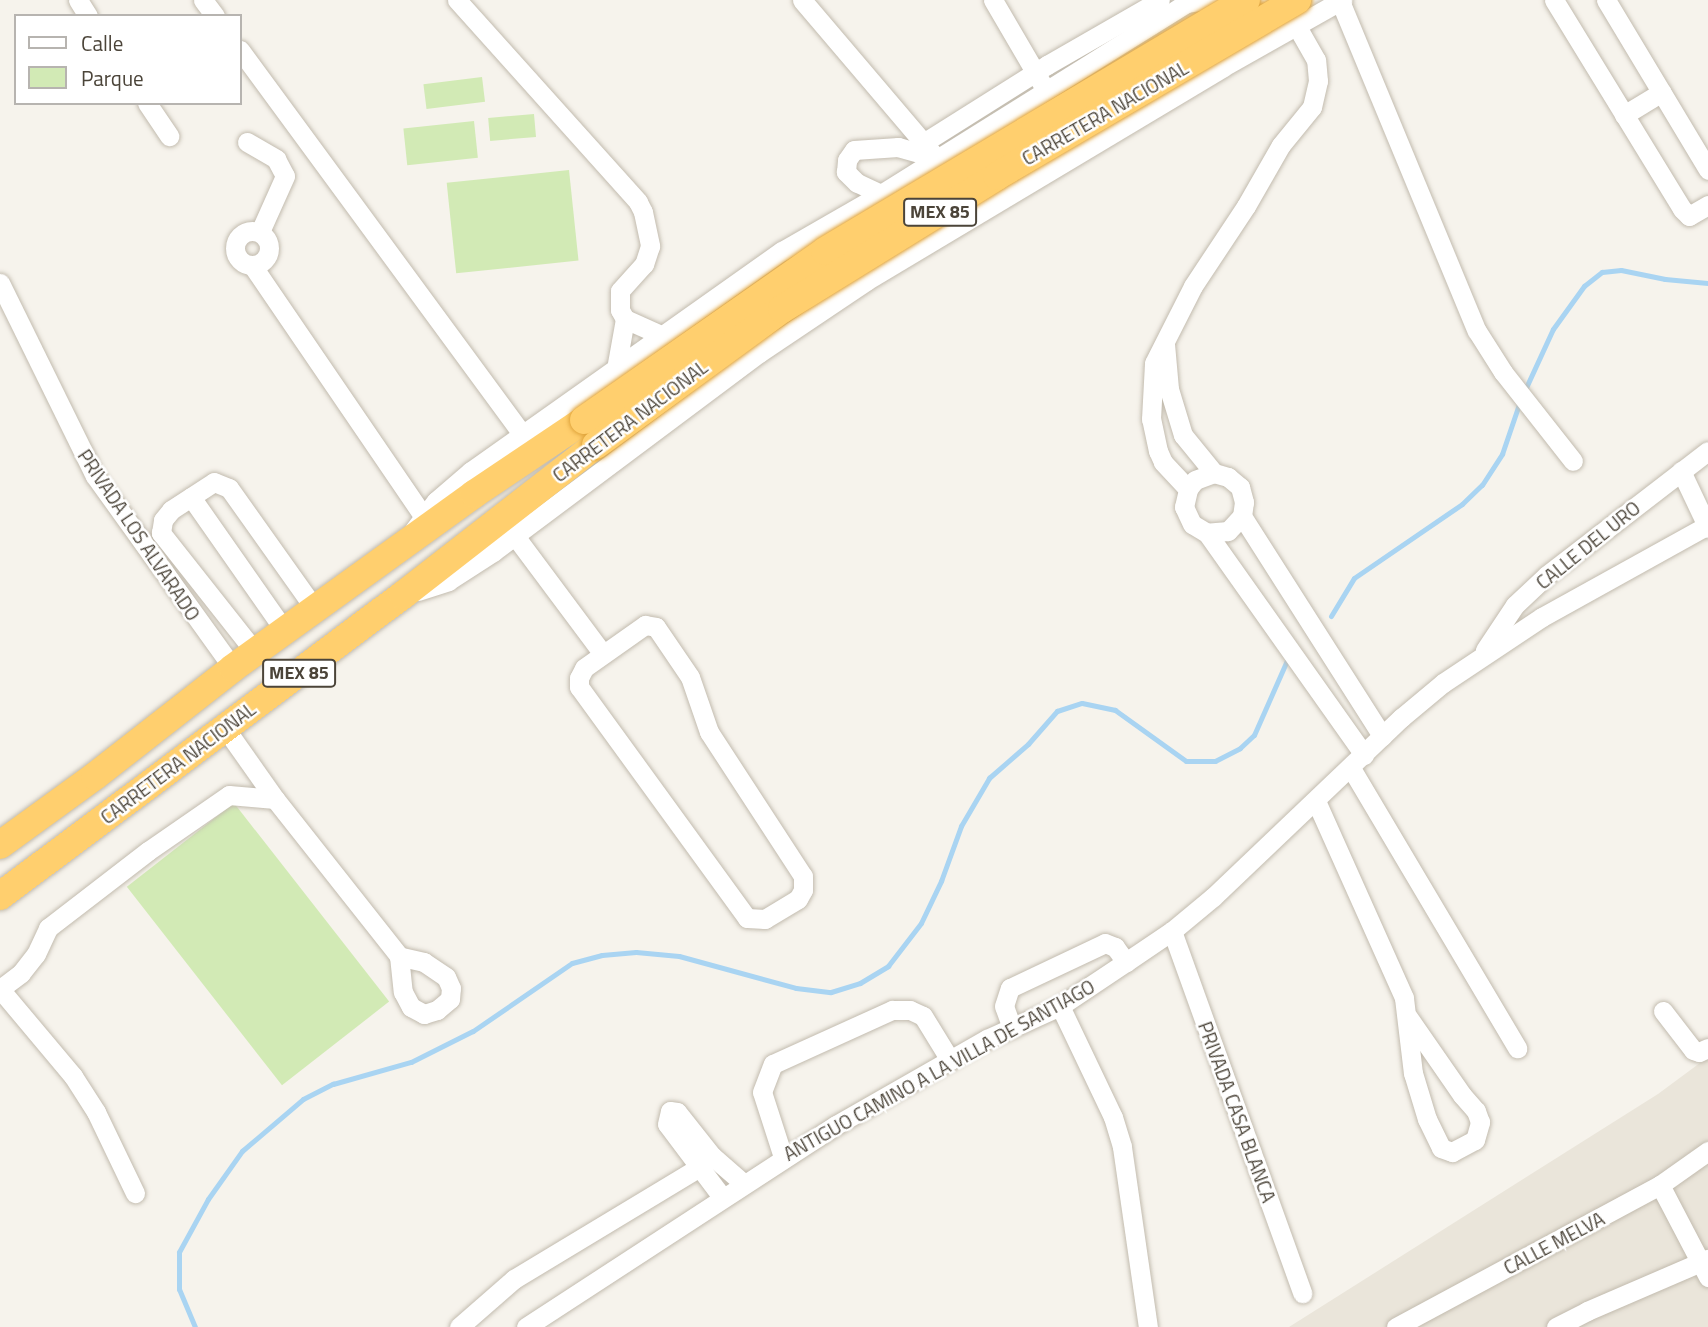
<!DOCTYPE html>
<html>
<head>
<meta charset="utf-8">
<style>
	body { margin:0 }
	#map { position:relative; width:1708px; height:1327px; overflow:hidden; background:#f6f3ec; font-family:"Titillium Web",sans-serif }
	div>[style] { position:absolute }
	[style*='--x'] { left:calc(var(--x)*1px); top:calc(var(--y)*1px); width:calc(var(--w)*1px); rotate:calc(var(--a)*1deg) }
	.residential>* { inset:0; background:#eae5da }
	.green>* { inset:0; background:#d2eab5; transform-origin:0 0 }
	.stream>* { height:5px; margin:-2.5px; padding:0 2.5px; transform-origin:2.5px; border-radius:2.5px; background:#a9d4f2 }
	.roads { filter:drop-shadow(0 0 2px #c2bbae) drop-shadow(0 0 2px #c2bbae) }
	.minor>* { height:19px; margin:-9.5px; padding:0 9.5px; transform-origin:9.5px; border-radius:9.5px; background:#fff }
	.minor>.ring { margin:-9.5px; padding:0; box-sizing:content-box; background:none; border:19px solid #fff; border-radius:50% }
	.highway>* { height:28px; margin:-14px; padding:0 14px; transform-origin:14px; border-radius:14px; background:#ffcf6e }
	.bridges { filter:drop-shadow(0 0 2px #e0a43c) drop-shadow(0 0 2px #e0a43c) }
	.highway-bridge>* { height:28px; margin:-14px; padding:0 14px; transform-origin:14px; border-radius:14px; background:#ffcf6e }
	span { translate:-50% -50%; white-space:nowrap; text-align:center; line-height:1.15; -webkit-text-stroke:5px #fff; paint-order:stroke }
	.shield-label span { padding:2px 5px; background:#fff; border:2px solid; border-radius:5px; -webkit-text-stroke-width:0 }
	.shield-label { font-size:18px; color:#4b4439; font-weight:700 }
	.street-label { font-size:19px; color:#4b4439 }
	.legend { position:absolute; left:14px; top:14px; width:228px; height:91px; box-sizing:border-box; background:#fff; border:2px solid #b7b4b0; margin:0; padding:9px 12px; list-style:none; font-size:21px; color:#4b4439 }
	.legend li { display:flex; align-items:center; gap:14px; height:35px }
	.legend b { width:35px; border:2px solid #b7b4b0 }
</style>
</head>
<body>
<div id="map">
	<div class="residential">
		<i style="clip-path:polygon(1708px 1057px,1708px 1327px,1289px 1327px,1658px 1094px)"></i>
	</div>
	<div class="green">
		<i style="left:482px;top:77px;width:25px;height:59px;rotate:83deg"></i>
		<i style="left:534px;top:114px;width:23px;height:46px;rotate:85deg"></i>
		<i style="left:474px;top:121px;width:37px;height:71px;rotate:84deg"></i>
		<i style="left:569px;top:170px;width:91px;height:123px;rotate:84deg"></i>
		<i style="left:234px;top:803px;width:252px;height:136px;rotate:52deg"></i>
	</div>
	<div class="stream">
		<i style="--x:1524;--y:392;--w:69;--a:-65.3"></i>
		<i style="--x:1553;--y:329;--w:53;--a:-54.2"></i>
		<i style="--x:1584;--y:286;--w:23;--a:-38"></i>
		<i style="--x:1602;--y:272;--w:19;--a:-6"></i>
		<i style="--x:1621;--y:270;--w:45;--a:11.6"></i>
		<i style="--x:1665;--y:279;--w:43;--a:5.3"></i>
		<i style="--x:1331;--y:616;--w:44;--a:-58.8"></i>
		<i style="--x:1354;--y:578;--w:131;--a:-34.4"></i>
		<i style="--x:1462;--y:504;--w:28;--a:-44"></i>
		<i style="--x:1482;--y:485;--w:37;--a:-57"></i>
		<i style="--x:1502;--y:454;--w:56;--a:-71.2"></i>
		<i style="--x:195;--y:1327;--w:41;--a:-112.8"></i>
		<i style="--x:179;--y:1289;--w:37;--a:-90"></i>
		<i style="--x:179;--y:1252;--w:60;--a:-61.3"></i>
		<i style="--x:208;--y:1199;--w:59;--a:-54.7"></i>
		<i style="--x:242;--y:1151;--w:80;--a:-40.4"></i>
		<i style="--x:303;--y:1099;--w:34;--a:-27"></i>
		<i style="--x:333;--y:1084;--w:81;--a:-15.8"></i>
		<i style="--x:411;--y:1062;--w:69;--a:-26.6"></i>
		<i style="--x:473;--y:1031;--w:120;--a:-34.5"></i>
		<i style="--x:572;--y:963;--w:31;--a:-15"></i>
		<i style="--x:602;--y:955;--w:34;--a:-5"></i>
		<i style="--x:636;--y:952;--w:43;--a:5.3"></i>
		<i style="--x:679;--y:956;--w:121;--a:15.3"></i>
		<i style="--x:796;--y:988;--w:35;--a:7"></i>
		<i style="--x:831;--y:992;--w:30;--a:-17"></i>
		<i style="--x:860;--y:983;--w:33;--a:-31"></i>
		<i style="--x:888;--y:966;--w:54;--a:-52.5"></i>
		<i style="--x:921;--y:923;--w:47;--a:-64.5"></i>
		<i style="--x:941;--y:881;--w:59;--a:-70"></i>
		<i style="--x:961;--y:826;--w:56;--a:-59.7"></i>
		<i style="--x:989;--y:778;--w:52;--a:-41.1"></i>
		<i style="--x:1028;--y:744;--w:44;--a:-48.7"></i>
		<i style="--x:1057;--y:711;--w:26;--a:-18"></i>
		<i style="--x:1082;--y:703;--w:34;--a:12"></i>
		<i style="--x:1115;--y:710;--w:87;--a:35.7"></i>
		<i style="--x:1186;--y:761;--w:29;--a:0"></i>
		<i style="--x:1215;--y:761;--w:28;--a:-27"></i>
		<i style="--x:1240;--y:748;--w:19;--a:-43"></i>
		<i style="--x:1254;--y:735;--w:84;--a:-66.2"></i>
	</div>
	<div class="roads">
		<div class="minor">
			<i style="--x:78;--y:0;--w:19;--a:58"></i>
			<i style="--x:203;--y:0;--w:20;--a:53"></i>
			<i style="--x:457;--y:0;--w:271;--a:48.1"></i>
			<i style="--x:638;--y:202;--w:11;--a:63"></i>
			<i style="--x:643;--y:212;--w:35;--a:78"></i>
			<i style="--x:650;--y:246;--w:19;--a:108"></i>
			<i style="--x:644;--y:264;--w:36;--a:132"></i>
			<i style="--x:620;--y:291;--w:19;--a:90"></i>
			<i style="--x:620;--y:310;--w:10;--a:61"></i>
			<i style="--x:802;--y:0;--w:201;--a:49.6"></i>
			<i style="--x:993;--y:0;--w:97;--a:59.7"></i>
			<i style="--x:1554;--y:0;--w:245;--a:58.5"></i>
			<i style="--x:1682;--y:209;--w:10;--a:45"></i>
			<i style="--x:1689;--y:216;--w:22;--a:-30"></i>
			<i style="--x:1606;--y:0;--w:198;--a:59"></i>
			<i style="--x:1340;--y:1;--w:357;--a:67.5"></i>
			<i style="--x:1477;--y:331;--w:49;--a:57.6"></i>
			<i style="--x:1503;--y:372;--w:113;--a:51.8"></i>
			<i style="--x:1186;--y:3;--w:15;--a:-8"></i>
			<i style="--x:1201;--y:1;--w:15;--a:16"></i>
			<i style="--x:1215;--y:5;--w:23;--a:45"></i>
			<i style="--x:240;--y:50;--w:476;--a:53.7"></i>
			<i style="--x:147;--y:103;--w:40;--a:56"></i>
			<i style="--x:1624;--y:115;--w:44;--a:-31.2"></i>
			<i style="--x:247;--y:142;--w:34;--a:30"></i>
			<i style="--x:276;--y:159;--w:19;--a:62"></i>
			<i style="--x:285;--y:176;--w:61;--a:114.1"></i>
			<i style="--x:912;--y:150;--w:160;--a:-32.2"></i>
			<i style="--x:1047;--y:65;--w:130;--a:-29.9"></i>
			<i style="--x:881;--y:194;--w:26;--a:-155"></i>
			<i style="--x:857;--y:183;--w:16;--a:-135"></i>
			<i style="--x:846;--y:172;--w:12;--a:-85"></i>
			<i style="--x:847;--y:160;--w:12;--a:-55"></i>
			<i style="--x:854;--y:150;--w:44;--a:-3.9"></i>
			<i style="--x:898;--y:147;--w:26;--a:16"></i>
			<i class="ring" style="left:235px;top:231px;width:15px;height:15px"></i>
			<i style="--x:252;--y:265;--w:304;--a:55.7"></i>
			<i style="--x:0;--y:283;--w:215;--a:63.8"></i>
			<i style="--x:95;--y:476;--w:236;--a:54.3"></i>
			<i style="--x:1165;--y:344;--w:45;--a:84.9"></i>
			<i style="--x:1169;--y:389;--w:48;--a:73.1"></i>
			<i style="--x:1183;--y:435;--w:49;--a:50.8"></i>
			<i style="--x:1214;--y:473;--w:15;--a:16"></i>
			<i style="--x:1228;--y:477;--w:16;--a:40"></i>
			<i style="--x:1240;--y:487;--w:16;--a:75"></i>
			<i style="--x:1244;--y:502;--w:14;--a:98"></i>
			<i style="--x:1242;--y:516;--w:21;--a:133"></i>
			<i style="--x:1228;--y:531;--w:21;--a:175"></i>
			<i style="--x:1207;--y:533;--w:17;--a:-149"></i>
			<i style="--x:1192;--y:524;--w:19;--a:-115"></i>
			<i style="--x:1184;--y:507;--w:18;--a:-77"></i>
			<i style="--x:1188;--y:489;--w:11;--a:-52"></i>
			<i style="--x:1195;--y:480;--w:20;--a:-20"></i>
			<i style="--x:616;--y:369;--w:51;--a:-79.8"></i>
			<i style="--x:625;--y:319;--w:39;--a:24"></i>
			<i style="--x:1681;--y:471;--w:63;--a:64.7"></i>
			<i style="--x:1188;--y:489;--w:37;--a:-133"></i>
			<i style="--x:1163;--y:462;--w:12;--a:-114"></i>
			<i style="--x:1158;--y:451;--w:33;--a:-102"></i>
			<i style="--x:1151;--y:419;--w:56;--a:-86.9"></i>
			<i style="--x:1154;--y:363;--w:86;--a:-63.1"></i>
			<i style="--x:1193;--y:286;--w:96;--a:-56.5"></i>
			<i style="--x:1246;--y:206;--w:70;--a:-60.2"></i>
			<i style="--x:1281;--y:145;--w:49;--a:-50.8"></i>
			<i style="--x:1312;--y:107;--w:27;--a:-77"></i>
			<i style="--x:1318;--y:81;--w:21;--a:-95"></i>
			<i style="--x:1316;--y:60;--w:48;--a:-119.7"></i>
			<i style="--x:191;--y:497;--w:164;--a:55"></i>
			<i style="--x:1242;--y:516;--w:261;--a:57.5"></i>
			<i style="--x:414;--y:530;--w:36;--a:-53"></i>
			<i style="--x:436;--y:501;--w:46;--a:-40.6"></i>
			<i style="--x:471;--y:471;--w:381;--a:-35.3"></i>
			<i style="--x:782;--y:251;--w:114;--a:-29.9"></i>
			<i style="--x:881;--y:194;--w:366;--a:-32"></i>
			<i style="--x:1207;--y:533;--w:272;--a:54.7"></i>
			<i style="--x:515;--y:536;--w:147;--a:53.3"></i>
			<i style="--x:418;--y:591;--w:32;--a:-18"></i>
			<i style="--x:448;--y:581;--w:54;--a:-32.8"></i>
			<i style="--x:493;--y:552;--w:332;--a:-36.8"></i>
			<i style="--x:759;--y:353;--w:129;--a:-33.9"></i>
			<i style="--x:866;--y:281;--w:416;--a:-30.9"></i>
			<i style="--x:1223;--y:67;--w:137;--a:-29.4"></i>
			<i style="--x:645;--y:625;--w:11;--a:10"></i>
			<i style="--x:656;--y:627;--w:60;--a:55.8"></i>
			<i style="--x:690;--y:677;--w:58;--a:70.9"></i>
			<i style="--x:709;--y:732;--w:172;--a:56.9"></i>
			<i style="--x:803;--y:876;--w:14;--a:90"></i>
			<i style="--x:803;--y:890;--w:10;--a:119"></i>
			<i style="--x:798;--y:899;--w:39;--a:149"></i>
			<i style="--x:765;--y:919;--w:18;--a:-177"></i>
			<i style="--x:747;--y:918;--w:286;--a:-126"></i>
			<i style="--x:579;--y:687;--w:9;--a:-90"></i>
			<i style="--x:579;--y:678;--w:11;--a:-63"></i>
			<i style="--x:584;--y:668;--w:75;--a:-35.2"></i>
			<i style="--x:1485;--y:650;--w:54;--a:-56.3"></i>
			<i style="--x:1515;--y:605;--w:44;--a:-43.2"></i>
			<i style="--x:1547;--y:575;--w:203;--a:-37.6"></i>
			<i style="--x:255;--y:652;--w:152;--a:-128.3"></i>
			<i style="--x:161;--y:533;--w:13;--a:-81"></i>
			<i style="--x:163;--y:520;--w:13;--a:-51"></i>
			<i style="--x:171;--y:510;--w:51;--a:-33.1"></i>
			<i style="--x:214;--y:482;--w:16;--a:22"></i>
			<i style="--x:229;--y:488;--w:148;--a:54.6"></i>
			<i style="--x:225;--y:728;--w:87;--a:54.8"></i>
			<i style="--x:275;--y:799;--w:200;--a:51.7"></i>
			<i style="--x:399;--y:956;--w:36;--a:84"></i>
			<i style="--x:403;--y:992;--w:17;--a:62"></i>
			<i style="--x:411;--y:1007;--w:15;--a:28"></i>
			<i style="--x:424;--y:1014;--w:14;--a:-17"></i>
			<i style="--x:437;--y:1010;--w:17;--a:-40"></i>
			<i style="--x:450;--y:999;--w:11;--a:-85"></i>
			<i style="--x:451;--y:988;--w:12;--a:-114"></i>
			<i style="--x:446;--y:977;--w:27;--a:-146"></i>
			<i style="--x:424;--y:962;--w:26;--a:-167"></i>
			<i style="--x:1351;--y:768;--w:326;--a:59.3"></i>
			<i style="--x:1316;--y:801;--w:216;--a:65.9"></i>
			<i style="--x:1404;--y:998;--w:76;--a:83.2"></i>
			<i style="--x:1413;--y:1073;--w:48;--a:73.1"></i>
			<i style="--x:1427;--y:1119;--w:32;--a:64"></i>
			<i style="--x:1441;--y:1148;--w:12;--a:20"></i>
			<i style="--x:1452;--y:1152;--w:26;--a:-28"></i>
			<i style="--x:1475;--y:1140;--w:19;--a:-74"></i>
			<i style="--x:1480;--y:1122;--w:12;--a:-110"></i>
			<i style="--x:1476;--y:1111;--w:21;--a:-131"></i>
			<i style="--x:1462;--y:1095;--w:95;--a:-124.7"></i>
			<i style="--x:1172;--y:931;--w:385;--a:70.2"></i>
			<i style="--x:0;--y:989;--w:26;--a:-37"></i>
			<i style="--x:21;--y:973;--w:24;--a:-52"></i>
			<i style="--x:36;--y:954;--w:29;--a:-65"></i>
			<i style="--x:48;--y:928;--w:126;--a:-37.6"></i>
			<i style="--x:148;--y:851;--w:98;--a:-34.7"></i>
			<i style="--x:229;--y:795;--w:46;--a:5"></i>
			<i style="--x:0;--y:989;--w:114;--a:50"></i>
			<i style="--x:73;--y:1076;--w:43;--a:57.4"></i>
			<i style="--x:96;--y:1112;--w:90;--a:64.3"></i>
			<i style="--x:1060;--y:1006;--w:123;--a:64.5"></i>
			<i style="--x:1113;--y:1117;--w:31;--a:73"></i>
			<i style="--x:1122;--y:1147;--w:182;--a:81.8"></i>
			<i style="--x:1663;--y:1011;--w:49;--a:52.4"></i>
			<i style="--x:1693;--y:1050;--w:6;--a:18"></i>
			<i style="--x:1699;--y:1052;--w:10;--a:-24"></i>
			<i style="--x:1012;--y:1028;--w:23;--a:-110"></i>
			<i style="--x:1004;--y:1006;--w:19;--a:-72"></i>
			<i style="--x:1010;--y:988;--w:105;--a:-25.3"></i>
			<i style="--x:1105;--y:943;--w:11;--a:22"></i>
			<i style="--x:1115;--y:947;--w:19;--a:54"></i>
			<i style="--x:783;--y:1157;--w:68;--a:-107.9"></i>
			<i style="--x:762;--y:1092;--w:30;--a:-69"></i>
			<i style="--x:773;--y:1064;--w:131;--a:-24.4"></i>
			<i style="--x:892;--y:1010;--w:18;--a:0"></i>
			<i style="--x:910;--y:1010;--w:14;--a:25"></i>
			<i style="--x:923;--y:1016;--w:52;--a:58.5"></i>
			<i style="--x:1660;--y:1185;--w:104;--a:62.4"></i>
			<i style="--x:722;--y:1197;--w:91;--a:-127"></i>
			<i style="--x:667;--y:1124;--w:13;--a:-77"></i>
			<i style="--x:670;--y:1111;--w:7;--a:8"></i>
			<i style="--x:677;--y:1112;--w:56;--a:51.5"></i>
			<i style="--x:712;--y:1156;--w:41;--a:41.1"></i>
			<i style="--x:459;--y:1327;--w:73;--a:-41.1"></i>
			<i style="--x:514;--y:1279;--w:217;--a:-31.1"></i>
			<i style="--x:700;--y:1167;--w:16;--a:-43"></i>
			<i style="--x:526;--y:1327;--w:370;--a:-33.1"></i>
			<i style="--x:836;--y:1125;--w:174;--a:-29.7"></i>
			<i style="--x:987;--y:1039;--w:80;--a:-24.3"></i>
			<i style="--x:1060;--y:1006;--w:79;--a:-33.7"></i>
			<i style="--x:1126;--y:962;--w:55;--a:-34"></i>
			<i style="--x:1172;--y:931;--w:53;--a:-39.7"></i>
			<i style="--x:1213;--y:897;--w:260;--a:-43.6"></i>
			<i style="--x:1401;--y:718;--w:55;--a:-39.8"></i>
			<i style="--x:1443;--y:683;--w:119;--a:-33.7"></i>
			<i style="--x:1542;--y:617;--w:190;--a:-29"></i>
			<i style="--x:1396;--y:1327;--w:300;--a:-28.3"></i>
			<i style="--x:1660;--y:1185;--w:59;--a:-35.3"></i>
			<i style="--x:1556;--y:1327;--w:35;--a:-27"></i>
			<i style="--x:1587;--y:1311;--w:132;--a:-23.3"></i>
		</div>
		<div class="highway">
			<i style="--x:0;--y:845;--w:117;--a:-36"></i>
			<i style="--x:95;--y:776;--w:175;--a:-38"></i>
			<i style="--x:233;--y:668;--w:297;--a:-35.8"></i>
			<i style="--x:474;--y:494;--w:133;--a:-33.9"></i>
			<i style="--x:0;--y:896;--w:503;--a:-36.76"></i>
			<i style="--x:403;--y:595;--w:244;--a:-37.9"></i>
		</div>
	</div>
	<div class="bridges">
		<div class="highway-bridge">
			<i style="--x:584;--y:420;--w:294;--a:-35"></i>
			<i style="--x:825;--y:251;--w:490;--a:-30.8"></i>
			<i style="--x:596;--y:445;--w:230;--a:-36.2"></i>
			<i style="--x:782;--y:309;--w:253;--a:-31.7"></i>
			<i style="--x:997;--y:176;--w:348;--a:-30.4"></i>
		</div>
	</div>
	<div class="shield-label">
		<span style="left:940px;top:212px">MEX 85</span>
		<span style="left:299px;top:673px">MEX 85</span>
	</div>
	<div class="street-label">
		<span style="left:1105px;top:113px;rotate:-30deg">CARRETERA NACIONAL</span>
		<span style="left:630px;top:421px;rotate:-37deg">CARRETERA NACIONAL</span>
		<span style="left:139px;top:535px;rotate:56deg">PRIVADA LOS ALVARADO</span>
		<span style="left:1588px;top:545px;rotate:-39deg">CALLE DEL URO</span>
		<span style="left:178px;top:763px;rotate:-37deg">CARRETERA NACIONAL</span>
		<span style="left:939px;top:1070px;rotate:-29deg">ANTIGUO CAMINO A LA VILLA DE SANTIAGO</span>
		<span style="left:1237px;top:1112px;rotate:70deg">PRIVADA CASA BLANCA</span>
		<span style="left:1554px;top:1243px;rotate:-28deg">CALLE MELVA</span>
	</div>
	<ul class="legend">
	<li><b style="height:9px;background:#fff"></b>Calle</li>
	<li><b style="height:19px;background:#d2eab5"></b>Parque</li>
	</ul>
</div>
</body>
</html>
